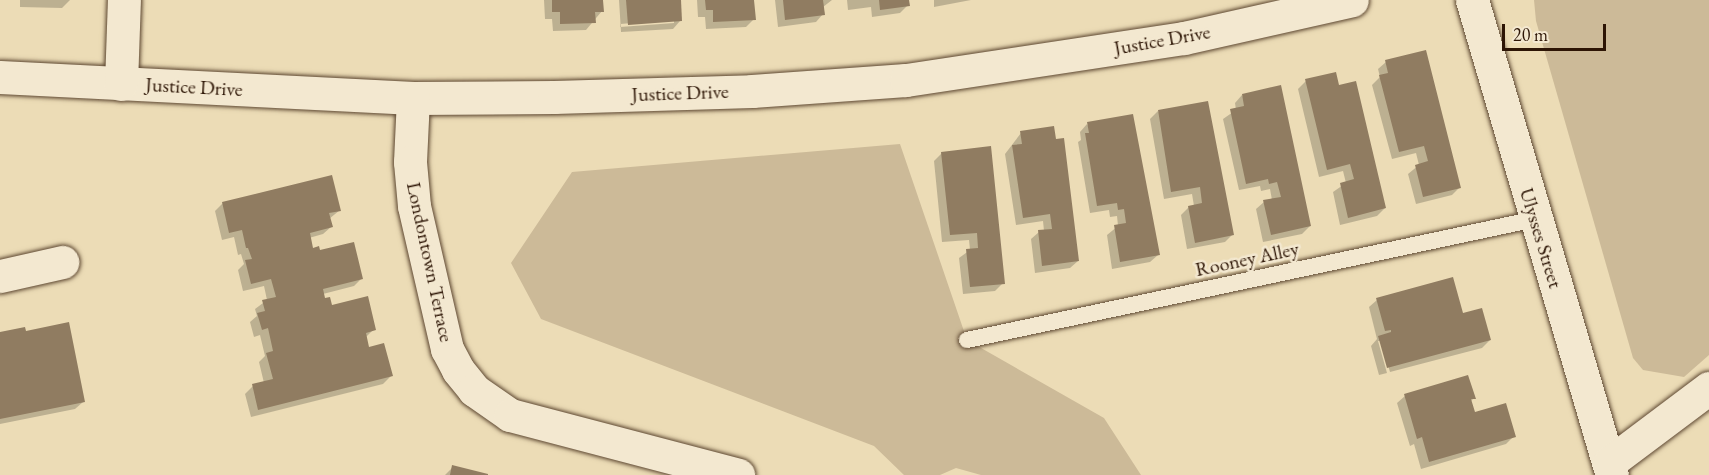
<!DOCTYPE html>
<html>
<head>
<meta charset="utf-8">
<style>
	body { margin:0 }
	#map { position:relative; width:1709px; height:475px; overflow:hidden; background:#ecdcb6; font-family:"EB Garamond",serif }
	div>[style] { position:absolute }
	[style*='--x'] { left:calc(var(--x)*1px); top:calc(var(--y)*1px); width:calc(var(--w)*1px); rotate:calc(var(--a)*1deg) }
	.green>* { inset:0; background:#ccba98 }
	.shadow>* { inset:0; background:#0003 }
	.building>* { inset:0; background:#907c61 }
	.roads { filter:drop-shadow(0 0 2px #5d4731) drop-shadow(0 0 2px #5d4731) }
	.lane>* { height:16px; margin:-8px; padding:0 8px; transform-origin:8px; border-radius:8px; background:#f3e8d0 }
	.street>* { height:33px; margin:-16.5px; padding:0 16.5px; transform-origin:16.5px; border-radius:16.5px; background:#f3e8d0 }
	span { translate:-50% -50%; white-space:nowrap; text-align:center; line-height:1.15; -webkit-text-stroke:5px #f3e8d0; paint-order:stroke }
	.street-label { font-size:20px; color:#2d1505 }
	.scale { position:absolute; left:1502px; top:24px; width:104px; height:27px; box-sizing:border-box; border:3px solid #2d1505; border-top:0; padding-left:8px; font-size:18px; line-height:21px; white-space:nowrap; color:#2d1505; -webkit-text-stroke:4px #f3e8d0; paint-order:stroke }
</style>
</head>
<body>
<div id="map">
	<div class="green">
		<i style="clip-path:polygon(1534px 0,1709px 0,1709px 355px,1684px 377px,1643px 370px,1633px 358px,1536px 21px)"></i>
		<i style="clip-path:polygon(900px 144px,967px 340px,1104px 418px,1141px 475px,981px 475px,956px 468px,940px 475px,904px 475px,874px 446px,541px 319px,511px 263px,572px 172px)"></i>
	</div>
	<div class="shadow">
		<i style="clip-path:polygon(20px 0,70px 0,62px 8px,20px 7px)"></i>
		<i style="clip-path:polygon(544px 0,602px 0,602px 11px,586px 30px,553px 31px,552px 19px,545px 19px)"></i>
		<i style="clip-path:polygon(evenodd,619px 0,679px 0,680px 21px,673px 29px,621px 32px,619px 0,674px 20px,674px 23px,620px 27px,620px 24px,674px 20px)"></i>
		<i style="clip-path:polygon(697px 0,753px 0,754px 19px,746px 27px,706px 29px,705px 17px,698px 17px)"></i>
		<i style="clip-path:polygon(775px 0,832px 0,823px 7px,823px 14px,816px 22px,778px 27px)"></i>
		<i style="clip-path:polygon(847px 0,908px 0,908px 5px,900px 13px,872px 17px,871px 7px,848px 10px)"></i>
		<i style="clip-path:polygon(934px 0,971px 0,934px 7px)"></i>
		<i style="clip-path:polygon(1386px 62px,1460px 187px,1452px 195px,1416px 204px,1408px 174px,1419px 165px,1416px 153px,1392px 159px,1372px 85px,1380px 77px,1378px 69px)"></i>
		<i style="clip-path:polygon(1306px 81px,1385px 208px,1377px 216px,1340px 225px,1333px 192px,1346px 183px,1343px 171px,1319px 177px,1298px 89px)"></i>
		<i style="clip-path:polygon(1242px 95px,1310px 226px,1302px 234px,1263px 242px,1256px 209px,1264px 202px,1272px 200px,1270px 189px,1261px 191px,1260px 186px,1239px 190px,1223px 119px,1236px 110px,1235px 103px)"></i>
		<i style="clip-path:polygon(1158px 111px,1233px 234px,1225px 242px,1187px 249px,1181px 215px,1189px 207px,1194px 206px,1192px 194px,1164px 199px,1150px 119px)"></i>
		<i style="clip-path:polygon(1087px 124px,1158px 255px,1150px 262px,1112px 269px,1107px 235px,1118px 226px,1117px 216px,1110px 217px,1109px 210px,1090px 213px,1078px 142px,1081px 140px,1080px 132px)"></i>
		<i style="clip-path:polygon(1021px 133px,1078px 261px,1070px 268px,1035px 273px,1031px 239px,1039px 232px,1044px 231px,1043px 221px,1016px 225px,1005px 154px)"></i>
		<i style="clip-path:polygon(942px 153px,1003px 283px,995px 291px,963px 294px,959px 258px,970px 250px,969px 240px,942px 242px,934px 161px)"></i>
		<i style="clip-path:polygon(223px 203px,340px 210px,329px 219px,331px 227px,323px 234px,309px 238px,312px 250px,361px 279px,354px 286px,323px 294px,324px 300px,331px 307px,374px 329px,366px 337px,368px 348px,391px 376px,383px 384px,251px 417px,245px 394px,253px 386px,264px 383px,259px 362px,265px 356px,260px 335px,254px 337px,250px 322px,257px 316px,255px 309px,267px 300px,264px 286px,243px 291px,238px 270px,244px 264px,241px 254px,238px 255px,234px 237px,222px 240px,215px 211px)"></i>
		<i style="clip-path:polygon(1377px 300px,1462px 315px,1490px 340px,1482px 348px,1390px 372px,1381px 341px,1378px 341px,1387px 373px,1379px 375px,1371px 346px,1377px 339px,1369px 307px)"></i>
		<i style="clip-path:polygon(0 333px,83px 402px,75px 409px,0 424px)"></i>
		<i style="clip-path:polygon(1405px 396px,1474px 398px,1470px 402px,1474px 413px,1514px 436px,1506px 444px,1421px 469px,1414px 444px,1410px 446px,1397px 403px)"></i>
		<i style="clip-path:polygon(453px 467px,485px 475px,445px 475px)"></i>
	</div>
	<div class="building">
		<i style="clip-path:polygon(552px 0,603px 0,604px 12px,595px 12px,596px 23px,560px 24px,560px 12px,552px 12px)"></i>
		<i style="clip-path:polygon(626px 0,681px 0,682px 21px,628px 25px)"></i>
		<i style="clip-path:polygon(705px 0,754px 0,756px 20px,713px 22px,713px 10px,706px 10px)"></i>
		<i style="clip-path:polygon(783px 0,823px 0,825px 15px,785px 20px)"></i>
		<i style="clip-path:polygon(879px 0,909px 0,910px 6px,880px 10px)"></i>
		<i style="clip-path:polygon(1426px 50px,1461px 188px,1423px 197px,1415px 165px,1428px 161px,1424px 146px,1399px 152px,1379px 75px,1388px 73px,1385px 60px)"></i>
		<i style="clip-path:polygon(1336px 72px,1339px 85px,1356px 81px,1386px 208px,1348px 218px,1340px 183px,1354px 179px,1350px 164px,1327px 170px,1305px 79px)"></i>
		<i style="clip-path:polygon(1281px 85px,1311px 226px,1271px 235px,1263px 200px,1281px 197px,1277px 182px,1269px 184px,1268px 179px,1246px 184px,1230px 109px,1244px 106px,1242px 94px)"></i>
		<i style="clip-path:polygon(1208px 101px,1234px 235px,1195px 243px,1188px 206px,1202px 203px,1200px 187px,1171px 192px,1158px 110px)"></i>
		<i style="clip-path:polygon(1133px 114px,1160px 255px,1120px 262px,1114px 225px,1126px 223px,1124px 209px,1118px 210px,1117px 203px,1097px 206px,1085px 133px,1089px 133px,1087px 122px)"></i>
		<i style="clip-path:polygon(1054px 126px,1056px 139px,1064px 138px,1079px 261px,1042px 266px,1038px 230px,1052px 229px,1050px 214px,1023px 218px,1012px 145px,1022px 144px,1020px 131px)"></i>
		<i style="clip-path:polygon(991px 146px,1005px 284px,970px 287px,966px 249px,978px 248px,977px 233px,950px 235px,941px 152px)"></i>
		<i style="clip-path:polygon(332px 175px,341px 211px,329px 213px,333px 227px,310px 233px,313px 248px,319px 246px,320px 250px,354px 242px,363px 279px,323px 289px,325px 298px,330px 297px,332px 305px,368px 296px,376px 330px,366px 333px,369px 347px,384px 343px,393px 376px,258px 410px,252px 384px,273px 379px,266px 353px,273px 351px,268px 328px,262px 330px,257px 313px,265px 311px,262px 300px,276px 297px,271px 279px,251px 284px,245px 260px,252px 259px,248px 248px,246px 248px,242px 230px,229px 233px,222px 202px)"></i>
		<i style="clip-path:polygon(1453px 277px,1463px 313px,1482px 308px,1491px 340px,1387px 368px,1378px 336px,1391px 332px,1391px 330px,1385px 331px,1376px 298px)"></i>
		<i style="clip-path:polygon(69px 322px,85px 402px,0 419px,0 332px,25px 327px,26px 331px)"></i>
		<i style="clip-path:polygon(1468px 375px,1476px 399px,1471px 399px,1475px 412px,1506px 403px,1516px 437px,1429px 462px,1422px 437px,1417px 439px,1404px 394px)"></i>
		<i style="clip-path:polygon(452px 465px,488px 474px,488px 475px,450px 475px)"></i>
	</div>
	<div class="roads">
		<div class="lane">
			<i style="--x:967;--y:340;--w:582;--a:-12.01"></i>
		</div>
		<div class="street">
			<i style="--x:1472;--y:0;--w:495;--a:73.6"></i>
			<i style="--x:0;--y:77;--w:414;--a:2.9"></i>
			<i style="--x:413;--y:98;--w:141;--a:-0.4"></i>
			<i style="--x:554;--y:97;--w:198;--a:-1.7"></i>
			<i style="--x:752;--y:91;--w:154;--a:-4.1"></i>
			<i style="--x:906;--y:80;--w:281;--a:-8.6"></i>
			<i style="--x:1184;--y:38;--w:172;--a:-12.7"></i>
			<i style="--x:121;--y:84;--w:84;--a:-88"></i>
			<i style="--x:413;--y:98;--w:64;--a:92.7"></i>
			<i style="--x:410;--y:162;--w:44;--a:84.8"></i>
			<i style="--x:414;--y:206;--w:147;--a:77"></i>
			<i style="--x:447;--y:349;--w:24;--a:62"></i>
			<i style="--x:458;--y:370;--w:26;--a:51"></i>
			<i style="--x:474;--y:390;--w:44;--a:34.8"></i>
			<i style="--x:510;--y:415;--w:236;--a:14.7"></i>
			<i style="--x:0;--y:276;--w:64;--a:-12.7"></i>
			<i style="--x:1609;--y:463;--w:125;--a:-36.9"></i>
		</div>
	</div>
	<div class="street-label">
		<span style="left:1162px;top:40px;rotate:-10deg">Justice Drive</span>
		<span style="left:194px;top:87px;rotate:3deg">Justice Drive</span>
		<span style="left:680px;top:93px;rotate:-2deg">Justice Drive</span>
		<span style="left:1541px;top:238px;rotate:73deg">Ulysses Street</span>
		<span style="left:1247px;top:259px;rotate:-12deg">Rooney Alley</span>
		<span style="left:430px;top:262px;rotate:78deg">Londontown Terrace</span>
	</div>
	<div class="scale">20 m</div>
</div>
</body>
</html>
